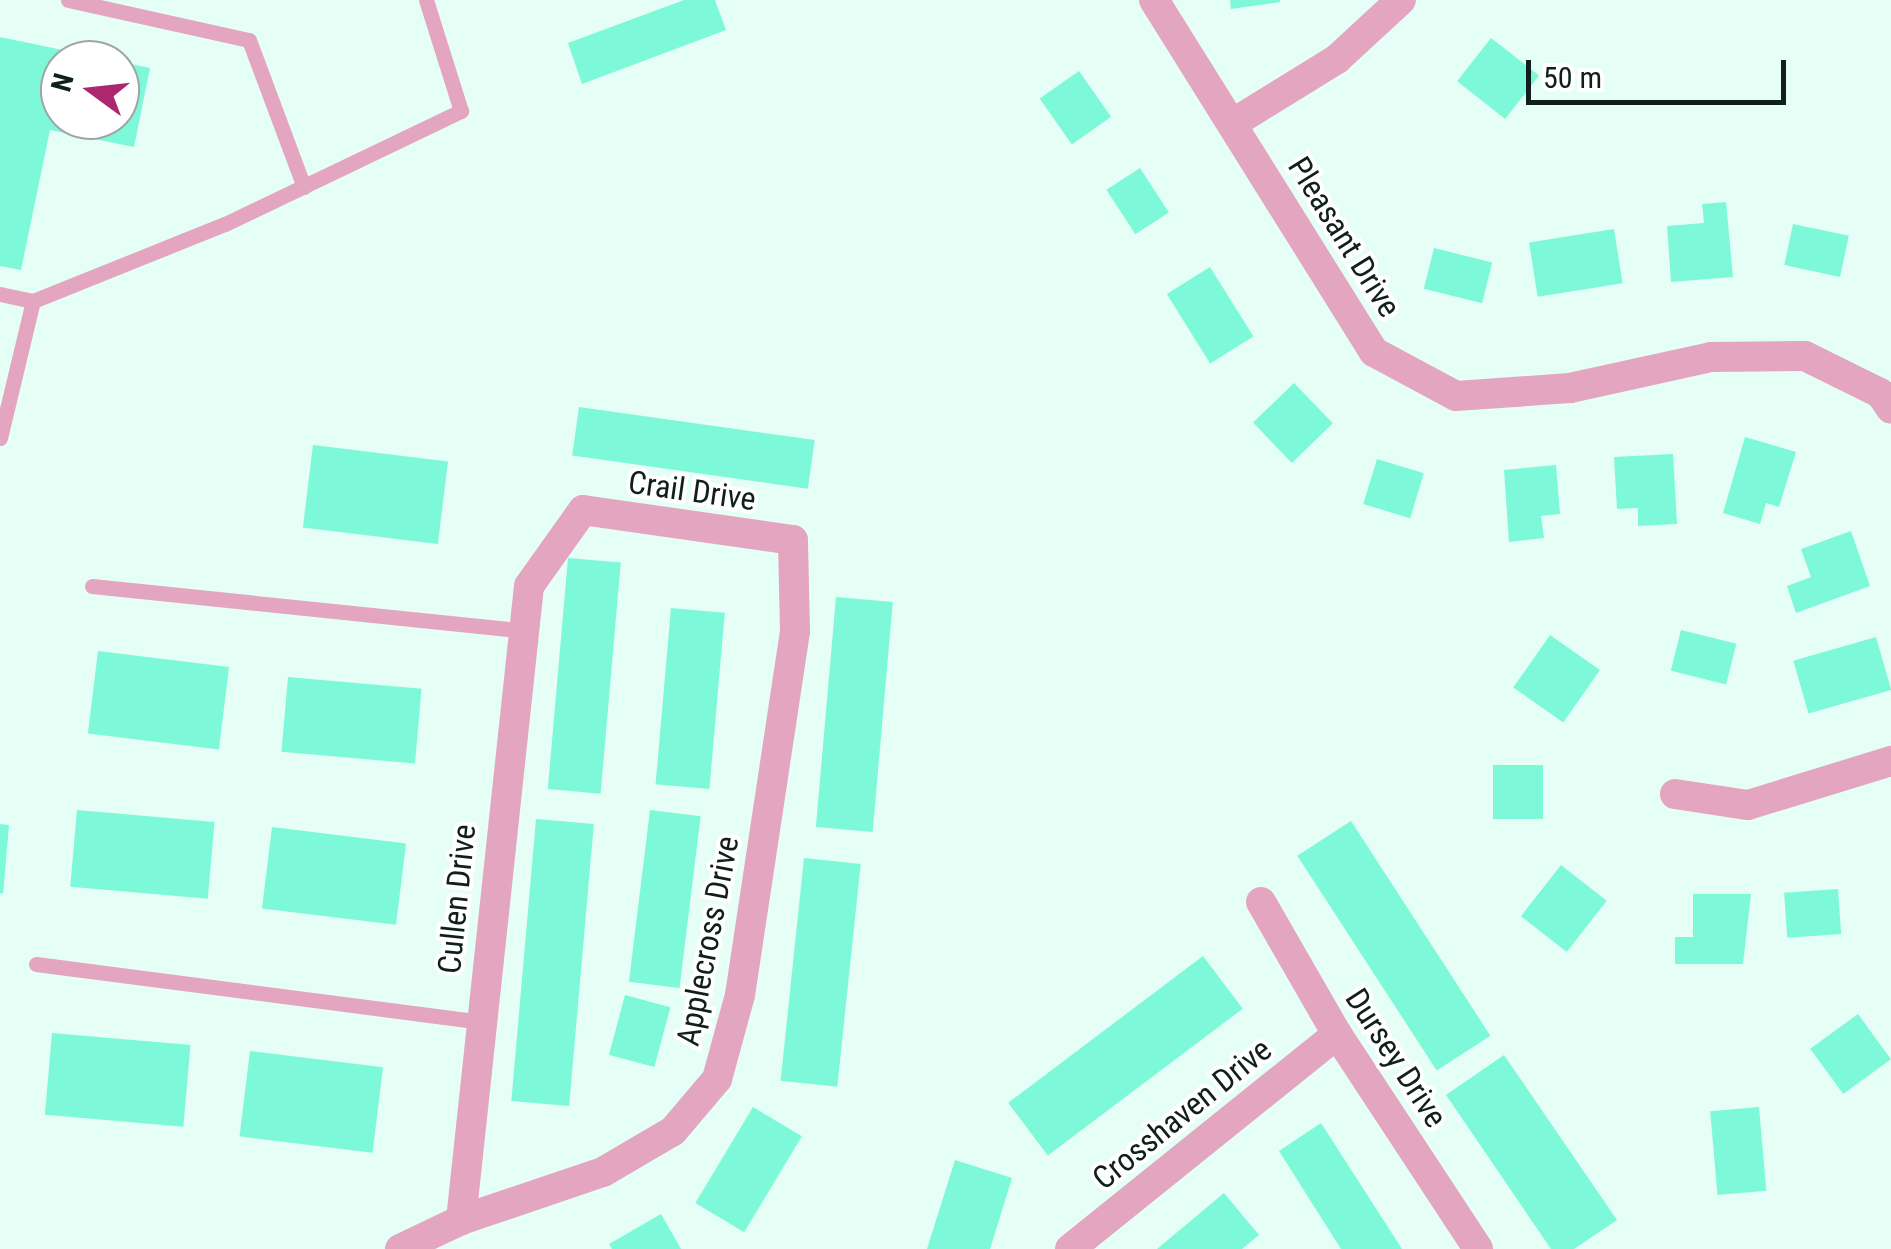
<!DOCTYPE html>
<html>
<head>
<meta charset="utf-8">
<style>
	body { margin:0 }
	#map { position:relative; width:1891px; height:1249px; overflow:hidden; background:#e5fef6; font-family:"Roboto Condensed",sans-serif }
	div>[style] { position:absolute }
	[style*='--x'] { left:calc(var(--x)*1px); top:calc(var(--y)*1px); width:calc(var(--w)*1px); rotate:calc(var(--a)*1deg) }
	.building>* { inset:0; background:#7df9d9; transform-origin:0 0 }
	.service>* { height:15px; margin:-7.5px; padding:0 7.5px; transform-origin:7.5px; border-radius:7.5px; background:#e4a5c0 }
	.minor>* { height:30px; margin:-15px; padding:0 15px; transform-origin:15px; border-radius:15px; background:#e4a5c0 }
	span { translate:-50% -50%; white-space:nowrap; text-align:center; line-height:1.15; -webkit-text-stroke:8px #fff; paint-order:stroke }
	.street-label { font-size:32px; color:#0f1f1b }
	.north { position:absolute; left:40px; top:40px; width:100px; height:100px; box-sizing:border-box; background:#fff; border:2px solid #9fa5a4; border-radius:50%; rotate:285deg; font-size:28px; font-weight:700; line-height:40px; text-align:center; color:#0f1f1b }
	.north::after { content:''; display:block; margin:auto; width:35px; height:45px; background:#ac2770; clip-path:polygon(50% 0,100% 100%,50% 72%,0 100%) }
	.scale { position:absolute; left:1526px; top:60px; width:260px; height:45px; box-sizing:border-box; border:5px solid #0f1f1b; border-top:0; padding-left:12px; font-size:30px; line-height:35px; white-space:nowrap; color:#0f1f1b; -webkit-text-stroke:8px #fff; paint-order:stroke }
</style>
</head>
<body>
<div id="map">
	<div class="building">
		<i style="clip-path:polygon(684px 0,715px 0,726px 30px,582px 84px,568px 43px)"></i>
		<i style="clip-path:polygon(1230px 0,1280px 0,1280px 2px,1231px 9px)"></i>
		<i style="clip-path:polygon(0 37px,101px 58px,60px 60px,60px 120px,120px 120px,120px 62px,150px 68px,134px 147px,50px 130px,21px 270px,0 266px)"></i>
		<i style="left:1491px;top:38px;width:61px;height:55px;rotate:38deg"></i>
		<i style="left:1079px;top:71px;width:56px;height:48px;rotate:55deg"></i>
		<i style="left:1140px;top:168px;width:53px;height:40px;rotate:57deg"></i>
		<i style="clip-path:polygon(1726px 202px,1733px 277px,1671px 282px,1667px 226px,1704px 223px,1702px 204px)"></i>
		<i style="left:1793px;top:224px;width:57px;height:42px;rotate:12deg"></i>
		<i style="left:1614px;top:229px;width:55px;height:86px;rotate:81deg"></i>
		<i style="left:1434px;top:248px;width:60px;height:42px;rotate:14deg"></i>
		<i style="left:1210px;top:267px;width:82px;height:51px;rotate:58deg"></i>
		<i style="left:1294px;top:383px;width:56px;height:57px;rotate:46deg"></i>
		<i style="left:579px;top:407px;width:238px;height:49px;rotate:8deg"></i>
		<i style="clip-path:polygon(1745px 437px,1796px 452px,1779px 507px,1766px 503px,1760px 524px,1723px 513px)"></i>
		<i style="left:313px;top:445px;width:136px;height:83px;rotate:7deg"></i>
		<i style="clip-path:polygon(1673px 454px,1677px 524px,1638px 526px,1638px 508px,1617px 509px,1614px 457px)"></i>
		<i style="left:1377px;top:459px;width:49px;height:47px;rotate:17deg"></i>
		<i style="clip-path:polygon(1556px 465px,1560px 514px,1541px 516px,1544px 538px,1509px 542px,1504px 470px)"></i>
		<i style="clip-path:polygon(1851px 531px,1870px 586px,1796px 613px,1787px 586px,1811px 577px,1801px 549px)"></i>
		<i style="left:568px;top:558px;width:53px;height:232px;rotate:5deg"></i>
		<i style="left:836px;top:597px;width:57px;height:231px;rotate:5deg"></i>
		<i style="left:671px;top:608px;width:54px;height:177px;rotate:5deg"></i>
		<i style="left:1681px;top:630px;width:57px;height:42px;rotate:14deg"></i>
		<i style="left:1550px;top:635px;width:61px;height:64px;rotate:35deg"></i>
		<i style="left:1876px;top:637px;width:55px;height:86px;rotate:74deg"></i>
		<i style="left:98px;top:651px;width:132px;height:83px;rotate:7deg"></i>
		<i style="left:288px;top:677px;width:134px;height:75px;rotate:5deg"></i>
		<i style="left:1493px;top:765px;width:50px;height:54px"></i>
		<i style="left:77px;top:810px;width:138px;height:77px;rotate:5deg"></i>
		<i style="left:650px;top:810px;width:51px;height:173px;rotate:7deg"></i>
		<i style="left:536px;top:819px;width:58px;height:283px;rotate:5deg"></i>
		<i style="left:1351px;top:821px;width:256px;height:64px;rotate:57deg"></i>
		<i style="clip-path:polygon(0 824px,9px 825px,3px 894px,0 893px)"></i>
		<i style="left:272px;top:827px;width:135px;height:82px;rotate:7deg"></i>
		<i style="left:804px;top:858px;width:57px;height:224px;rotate:6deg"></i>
		<i style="left:1561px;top:865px;width:58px;height:65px;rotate:38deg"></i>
		<i style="left:1838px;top:889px;width:45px;height:54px;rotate:86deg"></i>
		<i style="clip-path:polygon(1693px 894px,1751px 894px,1743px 964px,1675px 964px,1675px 937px,1693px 937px)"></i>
		<i style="left:1203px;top:956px;width:66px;height:244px;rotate:53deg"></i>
		<i style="left:625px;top:995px;width:47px;height:62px;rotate:15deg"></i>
		<i style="left:1858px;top:1014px;width:56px;height:59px;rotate:54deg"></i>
		<i style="left:52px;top:1033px;width:139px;height:82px;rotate:5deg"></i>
		<i style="left:250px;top:1051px;width:134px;height:86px;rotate:7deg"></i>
		<i style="clip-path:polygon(1504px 1055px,1617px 1220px,1574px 1249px,1551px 1249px,1446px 1095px)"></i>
		<i style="left:753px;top:1107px;width:57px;height:112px;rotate:31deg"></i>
		<i style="left:1759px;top:1107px;width:84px;height:49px;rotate:85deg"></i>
		<i style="clip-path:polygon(1321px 1123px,1402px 1249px,1341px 1249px,1279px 1151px)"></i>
		<i style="clip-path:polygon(955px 1160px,1012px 1178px,990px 1249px,927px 1249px)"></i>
		<i style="clip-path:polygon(1224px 1193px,1259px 1235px,1242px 1249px,1157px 1249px)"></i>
		<i style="clip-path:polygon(661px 1214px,681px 1249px,612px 1249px,609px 1244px)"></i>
	</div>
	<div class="service">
		<i style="--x:68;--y:0;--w:185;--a:12.5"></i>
		<i style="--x:249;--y:40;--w:157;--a:69.5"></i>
		<i style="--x:0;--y:294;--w:34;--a:12"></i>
		<i style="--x:33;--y:301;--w:207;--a:-21.9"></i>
		<i style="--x:225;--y:224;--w:262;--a:-25.6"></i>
		<i style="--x:461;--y:111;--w:116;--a:-107.5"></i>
		<i style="--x:0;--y:438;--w:141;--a:-76.5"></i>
		<i style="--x:92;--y:586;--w:434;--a:5.9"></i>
		<i style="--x:36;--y:964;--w:448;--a:7.4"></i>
	</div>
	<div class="minor">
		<i style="--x:1154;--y:0;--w:415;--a:58"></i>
		<i style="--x:1374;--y:352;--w:93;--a:28.2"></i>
		<i style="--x:1456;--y:396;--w:114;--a:-4"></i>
		<i style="--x:1570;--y:388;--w:144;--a:-12.4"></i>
		<i style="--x:1711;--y:357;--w:94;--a:-0.6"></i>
		<i style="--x:1805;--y:356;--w:84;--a:26.3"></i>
		<i style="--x:1880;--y:393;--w:19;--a:55"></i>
		<i style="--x:1235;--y:122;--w:120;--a:-31.7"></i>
		<i style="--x:1337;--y:59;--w:87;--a:-42.7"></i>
		<i style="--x:1675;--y:794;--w:74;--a:8.6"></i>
		<i style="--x:1748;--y:805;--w:150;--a:-17.1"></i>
		<i style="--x:1261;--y:902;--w:152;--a:60.1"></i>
		<i style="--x:1337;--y:1034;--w:257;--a:56.7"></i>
		<i style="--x:400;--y:1249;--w:68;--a:-25.4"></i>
		<i style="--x:461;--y:1220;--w:150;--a:-18.7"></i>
		<i style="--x:603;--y:1172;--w:81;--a:-30.4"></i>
		<i style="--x:673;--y:1131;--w:68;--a:-49.8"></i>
		<i style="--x:717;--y:1079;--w:87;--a:-74.7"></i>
		<i style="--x:740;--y:995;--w:368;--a:-81.4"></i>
		<i style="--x:795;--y:631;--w:91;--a:-91.3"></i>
		<i style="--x:793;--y:540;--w:212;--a:-171.9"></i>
		<i style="--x:583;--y:510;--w:93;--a:125.4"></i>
		<i style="--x:529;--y:586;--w:638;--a:96.12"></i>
		<i style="--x:1070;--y:1249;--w:343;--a:-38.8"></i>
	</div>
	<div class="street-label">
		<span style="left:1344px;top:237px;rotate:58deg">Pleasant Drive</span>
		<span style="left:692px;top:491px;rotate:8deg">Crail Drive</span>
		<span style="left:457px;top:899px;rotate:-84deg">Cullen Drive</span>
		<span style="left:708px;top:941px;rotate:-79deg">Applecross Drive</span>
		<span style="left:1396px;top:1058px;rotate:57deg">Dursey Drive</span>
		<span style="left:1182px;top:1114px;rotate:-39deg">Crosshaven Drive</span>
	</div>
	<div class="north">N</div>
	<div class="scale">50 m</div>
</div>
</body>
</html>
